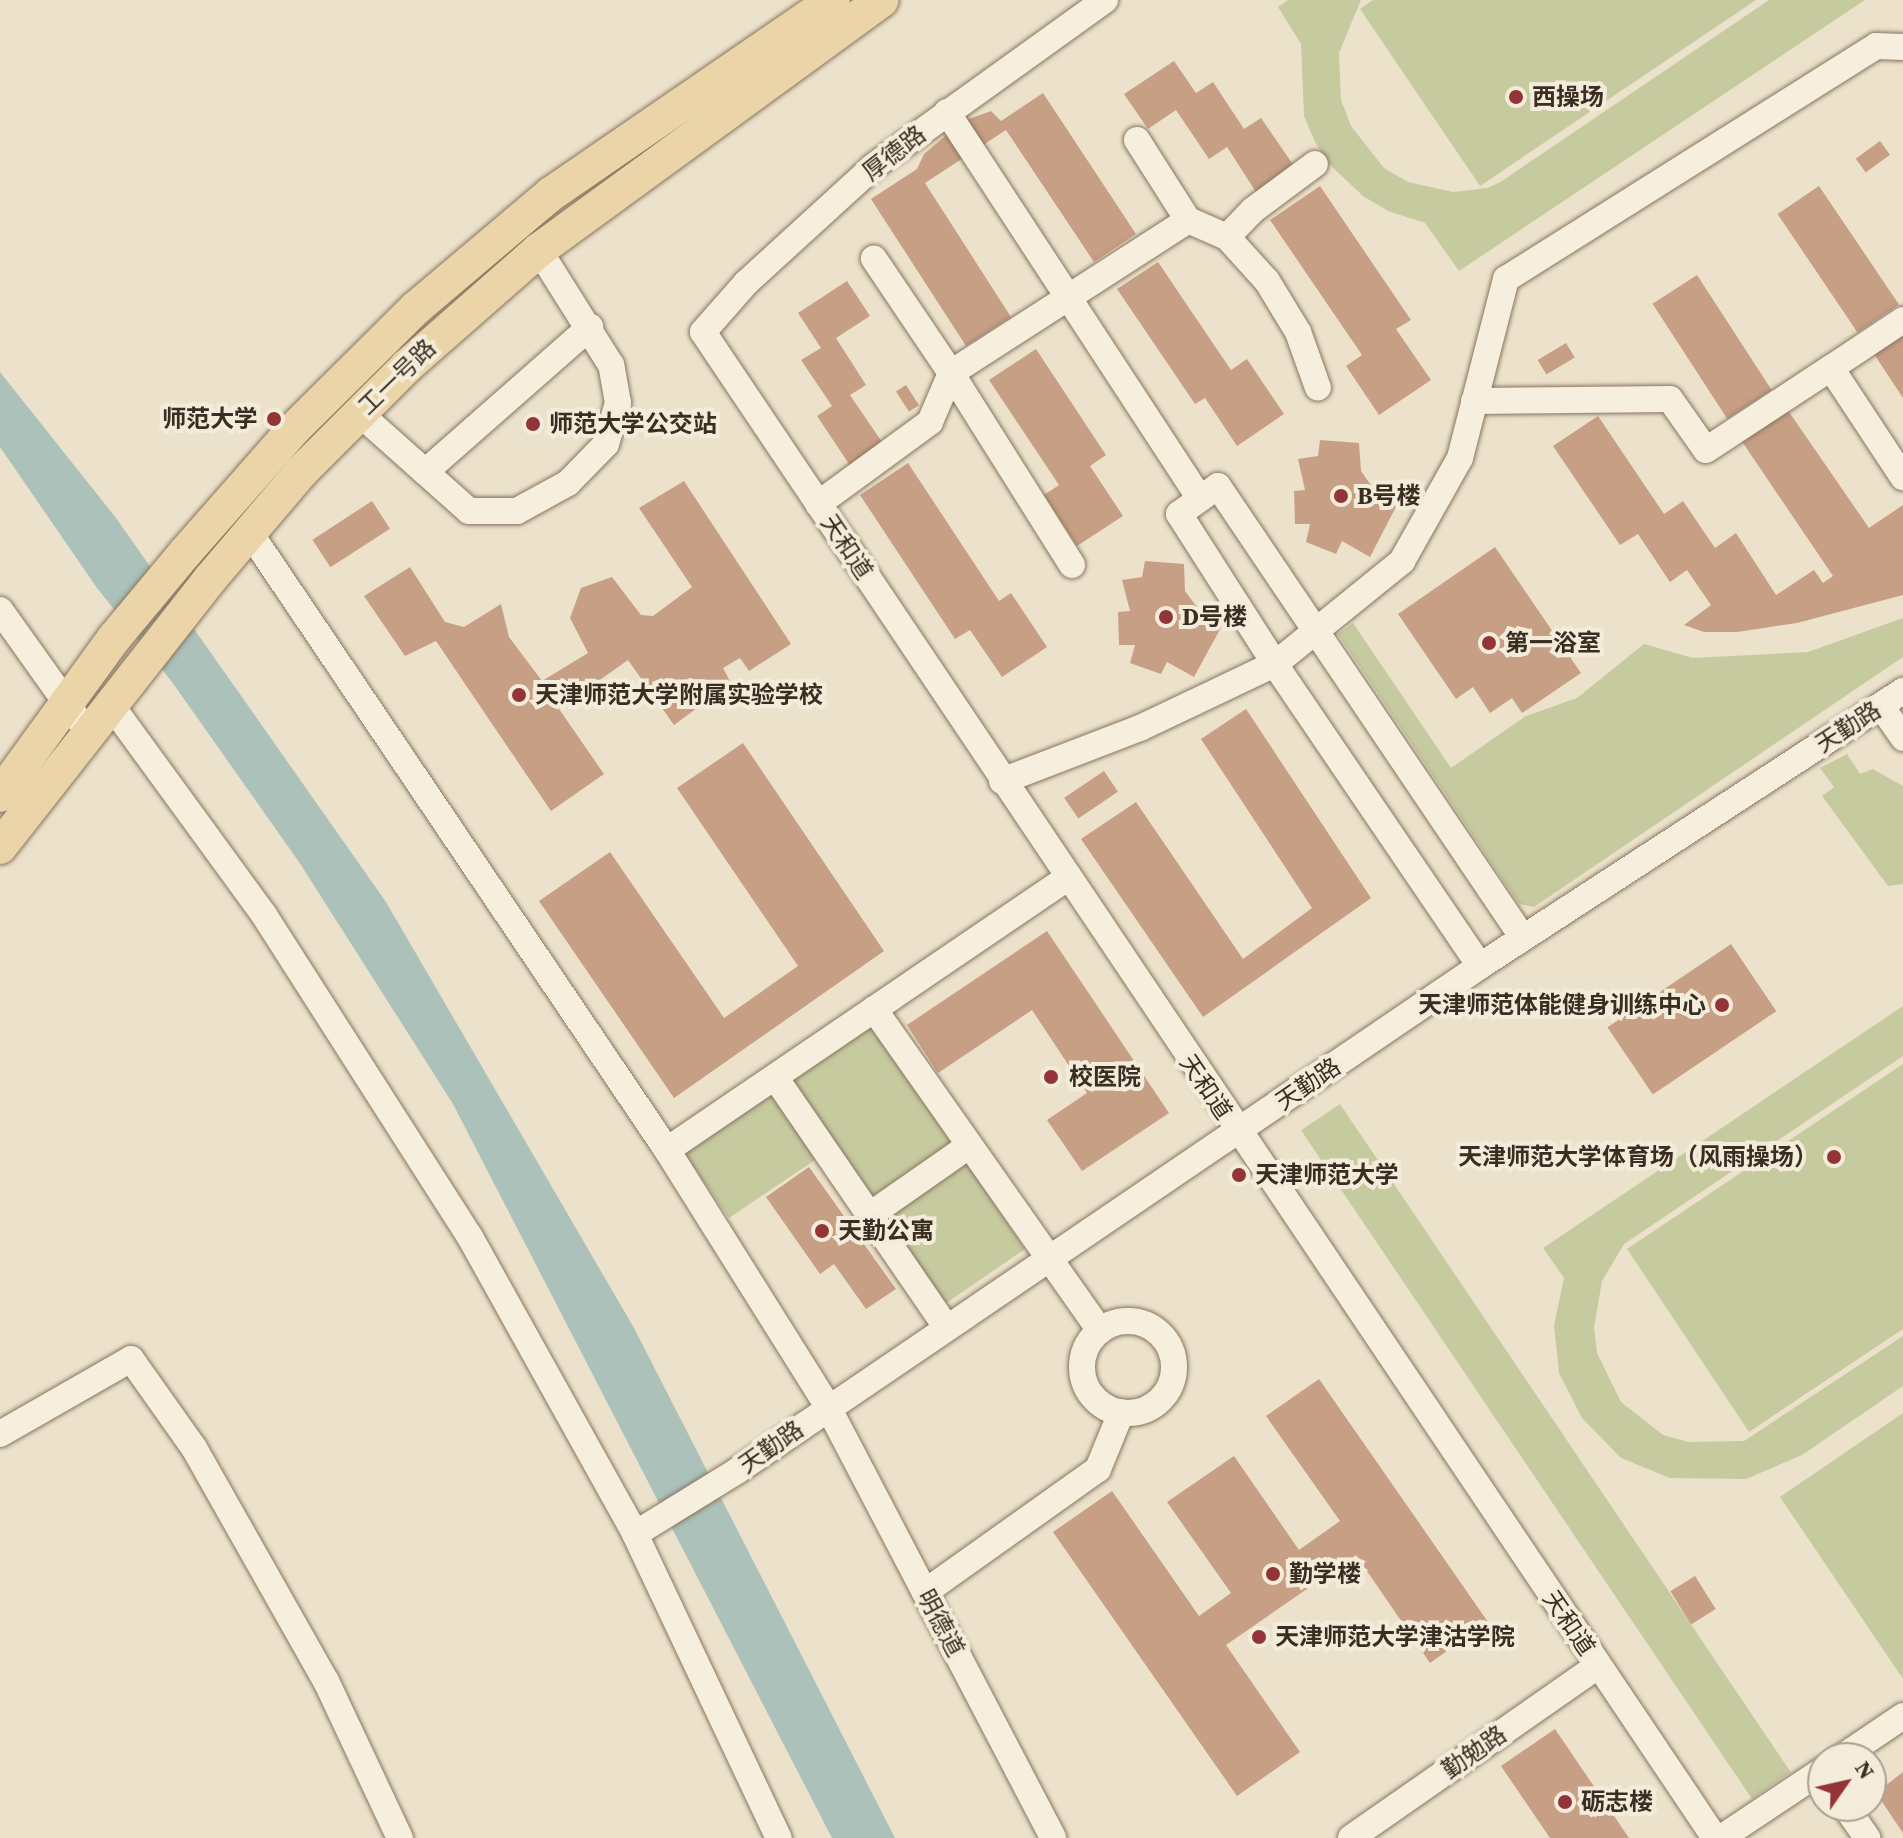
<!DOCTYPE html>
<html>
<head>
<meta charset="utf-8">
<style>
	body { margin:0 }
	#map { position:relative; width:1903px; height:1838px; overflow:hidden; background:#ece2cb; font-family:"Source Serif 4","Noto Sans SC",serif }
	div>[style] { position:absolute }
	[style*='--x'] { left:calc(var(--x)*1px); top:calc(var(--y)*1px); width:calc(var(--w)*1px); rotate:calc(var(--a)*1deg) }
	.green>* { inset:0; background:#c6ca9f; transform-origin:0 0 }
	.water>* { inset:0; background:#abc1ba }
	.building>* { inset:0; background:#c79f84; transform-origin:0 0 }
	.roads { filter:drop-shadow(0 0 2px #887560) drop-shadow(0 0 2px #887560) }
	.minor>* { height:26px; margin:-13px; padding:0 13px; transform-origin:13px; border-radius:13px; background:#f7efde }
	.minor>.ring { margin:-13px; padding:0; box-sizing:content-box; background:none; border:26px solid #f7efde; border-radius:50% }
	.major>* { height:34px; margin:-17px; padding:0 17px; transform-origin:17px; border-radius:17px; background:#ebd4a7 }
	.dots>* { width:22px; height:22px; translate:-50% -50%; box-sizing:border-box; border:4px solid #f4ecda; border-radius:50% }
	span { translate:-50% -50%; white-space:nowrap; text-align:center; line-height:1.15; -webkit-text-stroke:8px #f4ecda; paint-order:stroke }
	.poi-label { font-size:24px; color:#3a2d22; font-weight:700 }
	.left { translate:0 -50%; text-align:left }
	.right { translate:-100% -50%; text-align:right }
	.street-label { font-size:24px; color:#3a2d22 }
	.north { position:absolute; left:1807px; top:1742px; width:80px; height:80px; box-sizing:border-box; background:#f4ecda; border:2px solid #aaa090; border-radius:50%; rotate:56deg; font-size:22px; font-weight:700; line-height:32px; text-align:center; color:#3a2d22 }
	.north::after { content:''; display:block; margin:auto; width:28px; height:36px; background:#933537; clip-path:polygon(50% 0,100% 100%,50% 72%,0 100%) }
</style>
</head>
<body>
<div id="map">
	<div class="green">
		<i style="clip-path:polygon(1288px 0,1361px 0,1339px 53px,1341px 100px,1351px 126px,1384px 168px,1408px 182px,1453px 192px,1488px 188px,1502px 181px,1769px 0,1865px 0,1459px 271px,1425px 223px,1388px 211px,1363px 196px,1329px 164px,1315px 142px,1304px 116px,1301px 44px,1278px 7px)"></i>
		<i style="clip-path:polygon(1373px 0,1756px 0,1480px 186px,1360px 9px)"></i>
		<i style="clip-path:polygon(1903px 618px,1903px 657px,1534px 907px,1519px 904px,1338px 634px,1353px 623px,1451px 768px,1526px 716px,1577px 698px,1644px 644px,1693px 658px,1808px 652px)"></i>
		<i style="clip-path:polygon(1847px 754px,1860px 774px,1873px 769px,1903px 786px,1903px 884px,1888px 886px,1822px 796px,1834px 787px,1820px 768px)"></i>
		<i style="clip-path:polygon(1903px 1006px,1903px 1056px,1624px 1244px,1602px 1281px,1594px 1328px,1597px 1353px,1621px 1402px,1663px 1435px,1689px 1442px,1744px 1441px,1903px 1336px,1903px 1386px,1802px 1455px,1746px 1479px,1670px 1478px,1621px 1458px,1582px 1418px,1559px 1373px,1554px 1325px,1564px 1278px,1543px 1248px)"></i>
		<i style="clip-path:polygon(872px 1023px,1025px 1249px,945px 1304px,837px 1145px,729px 1218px,683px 1151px)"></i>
		<i style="clip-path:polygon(1903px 1064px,1903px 1329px,1749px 1432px,1627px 1249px)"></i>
		<i style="left:1340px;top:1104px;width:806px;height:47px;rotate:56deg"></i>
		<i style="clip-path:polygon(1903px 1413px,1903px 1679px,1780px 1497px)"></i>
	</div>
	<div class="water">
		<i style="clip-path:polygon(0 372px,116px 518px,386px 902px,634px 1328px,895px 1838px,832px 1838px,453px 1104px,299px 862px,172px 682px,97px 588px,0 447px)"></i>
	</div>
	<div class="building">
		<i style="clip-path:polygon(1174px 61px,1196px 93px,1213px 82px,1244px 129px,1261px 118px,1294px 166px,1256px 192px,1227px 147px,1209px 159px,1176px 110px,1148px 129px,1124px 94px)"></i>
		<i style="clip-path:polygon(1043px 93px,1136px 234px,1094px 262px,1006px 130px,925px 183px,1011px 317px,966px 346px,871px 199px,917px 169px,924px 154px,963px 121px,991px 111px,1001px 121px)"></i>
		<i style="left:1880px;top:141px;width:17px;height:30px;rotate:54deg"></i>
		<i style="clip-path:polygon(1320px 186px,1411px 320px,1396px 329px,1431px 380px,1379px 415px,1346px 366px,1362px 355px,1270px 220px)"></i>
		<i style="left:1819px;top:186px;width:143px;height:50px;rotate:56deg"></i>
		<i style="clip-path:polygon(1158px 262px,1231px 370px,1247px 359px,1284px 414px,1237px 446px,1205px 398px,1195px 404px,1117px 289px)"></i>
		<i style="left:1697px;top:275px;width:137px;height:53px;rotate:57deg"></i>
		<i style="clip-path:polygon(847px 281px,870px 316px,836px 338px,866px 385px,850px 395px,884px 445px,851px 467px,817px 416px,832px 406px,801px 360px,821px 348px,798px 313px)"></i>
		<i style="clip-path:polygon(1903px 334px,1903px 398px,1874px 354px)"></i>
		<i style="left:1566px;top:343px;width:17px;height:33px;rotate:59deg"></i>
		<i style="clip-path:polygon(1036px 349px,1106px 455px,1090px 466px,1123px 516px,1077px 546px,1044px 495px,1059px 485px,989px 380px)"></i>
		<i style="left:906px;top:385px;width:24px;height:12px;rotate:57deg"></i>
		<i style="clip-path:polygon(1787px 409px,1869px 528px,1903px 505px,1903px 595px,1797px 623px,1737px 632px,1704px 632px,1684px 625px,1711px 605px,1687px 570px,1670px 582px,1638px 534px,1620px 545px,1553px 446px,1598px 416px,1664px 514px,1683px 501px,1715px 548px,1736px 533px,1776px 595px,1814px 570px,1823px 583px,1833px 576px,1741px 440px)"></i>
		<i style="clip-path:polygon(1320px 440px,1359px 443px,1361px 471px,1375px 491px,1399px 501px,1370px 557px,1342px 541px,1336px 554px,1306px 542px,1310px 524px,1295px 524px,1294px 491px,1305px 490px,1298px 459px,1318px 456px)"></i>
		<i style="clip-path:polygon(908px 463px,999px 601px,1011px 593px,1047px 647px,1002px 677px,970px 630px,955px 639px,860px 495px)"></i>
		<i style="clip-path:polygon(684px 481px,791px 644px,749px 671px,740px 658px,723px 668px,731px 683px,674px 725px,628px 660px,559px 709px,604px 774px,551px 811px,436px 641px,405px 656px,364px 596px,410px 567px,445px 622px,464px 627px,501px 604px,509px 637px,542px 681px,588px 653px,570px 618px,581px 588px,612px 577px,641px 615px,653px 616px,692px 587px,639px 508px)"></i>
		<i style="left:372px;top:501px;width:33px;height:71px;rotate:57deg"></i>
		<i style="clip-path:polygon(1495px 547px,1581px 673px,1522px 713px,1512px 698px,1490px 713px,1473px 687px,1456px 699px,1398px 614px)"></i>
		<i style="clip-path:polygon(1145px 561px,1184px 564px,1185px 591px,1200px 611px,1224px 622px,1194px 677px,1167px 662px,1161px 674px,1130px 663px,1135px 645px,1119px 645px,1118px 612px,1130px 611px,1122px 580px,1142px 577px)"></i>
		<i style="clip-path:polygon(1246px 709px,1371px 898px,1203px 1017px,1081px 839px,1136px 802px,1243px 959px,1312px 908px,1201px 739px)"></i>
		<i style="clip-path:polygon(743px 743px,884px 951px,674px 1098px,539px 901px,610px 852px,724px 1018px,798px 966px,677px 788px)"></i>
		<i style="left:1104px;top:771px;width:25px;height:48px;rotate:56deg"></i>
		<i style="clip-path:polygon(1047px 931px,1169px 1113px,1082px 1171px,1047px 1120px,1087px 1093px,1032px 1010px,938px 1073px,907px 1025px)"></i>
		<i style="left:1731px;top:944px;width:81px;height:149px;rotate:56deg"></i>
		<i style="clip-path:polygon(809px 1167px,896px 1289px,866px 1309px,834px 1264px,820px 1274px,766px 1197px)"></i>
		<i style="clip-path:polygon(1319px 1379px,1488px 1622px,1430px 1663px,1356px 1555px,1226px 1645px,1300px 1752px,1237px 1796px,1053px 1532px,1112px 1491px,1199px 1616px,1231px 1593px,1167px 1502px,1234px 1456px,1299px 1550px,1340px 1521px,1266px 1416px)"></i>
		<i style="left:1695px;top:1576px;width:39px;height:29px;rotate:58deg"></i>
		<i style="clip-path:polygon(1555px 1729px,1629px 1838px,1550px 1838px,1501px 1766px)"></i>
		<i style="clip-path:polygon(1903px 1772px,1903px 1833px,1876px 1793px)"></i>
	</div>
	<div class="roads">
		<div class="minor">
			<i style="--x:1105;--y:0;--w:286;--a:144.3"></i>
			<i style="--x:873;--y:167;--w:172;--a:137.6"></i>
			<i style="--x:746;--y:283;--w:65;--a:131.3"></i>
			<i style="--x:703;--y:332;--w:1814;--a:56.1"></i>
			<i style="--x:947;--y:112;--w:462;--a:56.8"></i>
			<i style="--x:1137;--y:140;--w:95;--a:57.5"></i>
			<i style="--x:1227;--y:237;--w:37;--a:-46"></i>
			<i style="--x:1253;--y:210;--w:77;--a:-36.6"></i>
			<i style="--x:1903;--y:320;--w:87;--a:146.3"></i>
			<i style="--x:1831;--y:368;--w:131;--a:56.6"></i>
			<i style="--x:1474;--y:401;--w:196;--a:-0.6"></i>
			<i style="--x:1670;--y:399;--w:62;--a:54.8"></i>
			<i style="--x:1706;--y:450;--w:149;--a:-33.3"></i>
			<i style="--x:359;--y:413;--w:147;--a:41.7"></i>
			<i style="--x:469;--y:511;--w:48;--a:0"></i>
			<i style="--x:517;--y:511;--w:58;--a:-28.8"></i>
			<i style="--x:568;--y:483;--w:54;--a:-45.7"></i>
			<i style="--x:606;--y:444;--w:43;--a:-73.7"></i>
			<i style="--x:618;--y:403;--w:39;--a:-100"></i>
			<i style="--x:611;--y:365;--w:136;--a:-122.1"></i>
			<i style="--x:425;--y:472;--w:220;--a:-41.3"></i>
			<i style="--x:818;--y:504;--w:139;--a:-36.2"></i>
			<i style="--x:930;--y:422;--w:53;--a:-66.8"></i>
			<i style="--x:951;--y:373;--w:138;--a:-124"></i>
			<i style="--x:250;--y:533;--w:745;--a:55.95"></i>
			<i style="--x:667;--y:1150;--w:303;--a:57.9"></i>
			<i style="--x:828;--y:1407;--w:486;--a:62.4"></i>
			<i style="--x:1072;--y:565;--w:227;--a:-122.2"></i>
			<i style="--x:951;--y:373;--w:282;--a:-32.8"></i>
			<i style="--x:1188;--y:220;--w:43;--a:23.6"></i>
			<i style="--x:1227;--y:237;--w:59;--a:47.7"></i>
			<i style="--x:1267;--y:281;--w:60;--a:58.7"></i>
			<i style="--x:1298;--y:332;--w:59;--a:70.3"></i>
			<i style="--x:0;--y:610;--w:133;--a:54.5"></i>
			<i style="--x:111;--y:705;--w:260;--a:53.9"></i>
			<i style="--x:264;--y:915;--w:382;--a:57.4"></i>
			<i style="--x:470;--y:1237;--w:340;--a:60.9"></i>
			<i style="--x:635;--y:1534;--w:336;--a:64.7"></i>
			<i style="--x:1881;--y:706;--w:39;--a:55"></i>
			<i style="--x:1002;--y:781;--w:148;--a:-21"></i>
			<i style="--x:1140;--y:728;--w:149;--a:-25.4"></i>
			<i style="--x:1275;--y:664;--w:178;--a:-122.6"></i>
			<i style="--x:1179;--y:514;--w:48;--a:-35.7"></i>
			<i style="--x:1218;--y:486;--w:545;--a:55.99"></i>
			<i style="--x:1480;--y:966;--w:365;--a:-124.2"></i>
			<i style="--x:1275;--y:664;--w:164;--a:-39"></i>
			<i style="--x:1402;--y:561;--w:118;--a:-60.6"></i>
			<i style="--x:1460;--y:458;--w:185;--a:-75.6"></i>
			<i style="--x:1506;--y:279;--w:437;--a:-32.2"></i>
			<i style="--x:1876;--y:46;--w:27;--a:2"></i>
			<i style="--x:874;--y:1009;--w:393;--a:54.9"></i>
			<i style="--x:775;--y:1077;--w:304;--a:55.6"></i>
			<i style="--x:667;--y:1150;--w:484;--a:-34.2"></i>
			<i style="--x:870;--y:1215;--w:118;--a:-35"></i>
			<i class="ring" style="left:1082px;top:1321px;width:66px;height:66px"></i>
			<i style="--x:0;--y:1434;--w:151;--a:-29.8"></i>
			<i style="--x:131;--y:1359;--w:109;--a:54.7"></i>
			<i style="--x:194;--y:1448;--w:268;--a:60.5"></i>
			<i style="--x:326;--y:1681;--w:174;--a:64.8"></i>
			<i style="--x:635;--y:1534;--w:120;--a:-31.7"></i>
			<i style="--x:737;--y:1471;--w:898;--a:-34.2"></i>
			<i style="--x:1480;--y:966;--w:505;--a:-33.03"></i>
			<i style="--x:925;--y:1592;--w:212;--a:-35.4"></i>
			<i style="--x:1098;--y:1469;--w:61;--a:-67.7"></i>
			<i style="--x:1841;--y:1758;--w:75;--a:-34.1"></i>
			<i style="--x:1845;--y:1806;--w:39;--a:55"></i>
			<i style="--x:1351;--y:1838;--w:301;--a:-34.9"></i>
			<i style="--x:1721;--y:1838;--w:123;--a:-33.7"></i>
		</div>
		<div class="major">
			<i style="--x:0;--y:795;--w:195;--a:-54"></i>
			<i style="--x:115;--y:637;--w:109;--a:-50.2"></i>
			<i style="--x:185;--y:553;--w:164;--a:-48.7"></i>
			<i style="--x:293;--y:430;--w:173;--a:-44.8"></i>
			<i style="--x:416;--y:308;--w:177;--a:-40.2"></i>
			<i style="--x:551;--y:194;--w:342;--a:-34.5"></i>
			<i style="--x:0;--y:847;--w:340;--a:-51.9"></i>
			<i style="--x:210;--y:579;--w:140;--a:-49.6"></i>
			<i style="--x:301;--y:472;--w:150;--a:-45"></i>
			<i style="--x:407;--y:366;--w:176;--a:-41.3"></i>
			<i style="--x:539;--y:250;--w:424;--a:-36.1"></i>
		</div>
	</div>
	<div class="dots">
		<i style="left:1516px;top:97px;background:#933537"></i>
		<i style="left:274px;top:419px;background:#933537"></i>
		<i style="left:533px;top:424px;background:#933537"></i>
		<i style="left:1341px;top:496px;background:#933537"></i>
		<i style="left:1166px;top:617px;background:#933537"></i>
		<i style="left:1489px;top:643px;background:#933537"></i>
		<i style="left:519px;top:695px;background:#933537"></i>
		<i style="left:1722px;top:1005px;background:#933537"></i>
		<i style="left:1051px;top:1077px;background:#933537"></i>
		<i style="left:1834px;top:1157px;background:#933537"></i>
		<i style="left:1239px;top:1175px;background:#933537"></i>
		<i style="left:822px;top:1231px;background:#933537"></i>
		<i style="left:1273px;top:1574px;background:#933537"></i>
		<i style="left:1259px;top:1637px;background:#933537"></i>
		<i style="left:1565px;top:1802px;background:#933537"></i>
	</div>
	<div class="poi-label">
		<span class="left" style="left:1532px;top:97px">西操场</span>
		<span class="right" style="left:258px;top:419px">师范大学</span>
		<span class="left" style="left:549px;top:424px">师范大学公交站</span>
		<span class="left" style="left:1357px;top:496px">B号楼</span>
		<span class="left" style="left:1182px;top:617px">D号楼</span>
		<span class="left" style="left:1505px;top:643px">第一浴室</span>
		<span class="left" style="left:535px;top:695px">天津师范大学附属实验学校</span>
		<span class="right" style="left:1706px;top:1005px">天津师范体能健身训练中心</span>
		<span class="left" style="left:1069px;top:1077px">校医院</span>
		<span class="right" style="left:1818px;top:1157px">天津师范大学体育场（风雨操场）</span>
		<span class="left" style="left:1255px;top:1175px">天津师范大学</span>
		<span class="left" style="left:838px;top:1231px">天勤公寓</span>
		<span class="left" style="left:1289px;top:1574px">勤学楼</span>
		<span class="left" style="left:1275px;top:1637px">天津师范大学津沽学院</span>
		<span class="left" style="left:1581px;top:1802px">砺志楼</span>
	</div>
	<div class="street-label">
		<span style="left:894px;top:153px;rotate:-38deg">厚德路</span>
		<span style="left:397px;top:377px;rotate:-44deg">工一号路</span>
		<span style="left:847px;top:547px;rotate:56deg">天和道</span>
		<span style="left:1848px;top:727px;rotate:-33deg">天勤路</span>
		<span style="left:1308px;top:1084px;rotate:-34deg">天勤路</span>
		<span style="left:1206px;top:1087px;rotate:56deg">天和道</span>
		<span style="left:771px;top:1447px;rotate:-35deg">天勤路</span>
		<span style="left:941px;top:1623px;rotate:62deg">明德道</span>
		<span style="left:1569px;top:1623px;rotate:56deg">天和道</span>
		<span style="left:1474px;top:1752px;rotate:-35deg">勤勉路</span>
	</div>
	<div class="north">N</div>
</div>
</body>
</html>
